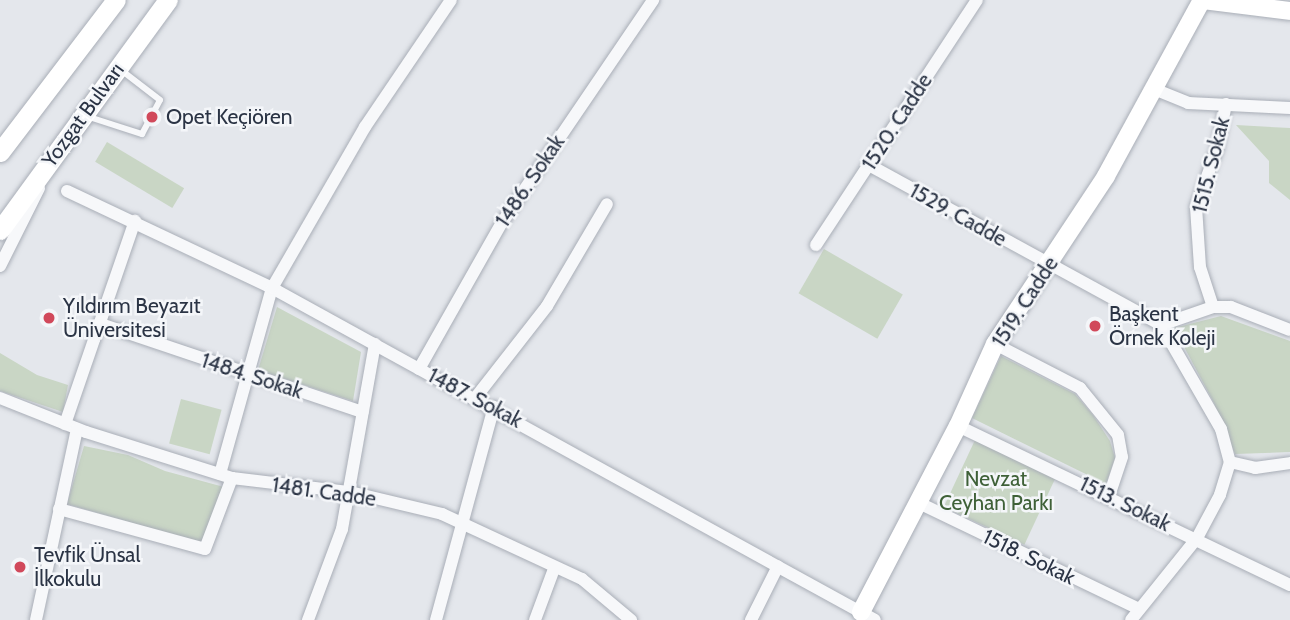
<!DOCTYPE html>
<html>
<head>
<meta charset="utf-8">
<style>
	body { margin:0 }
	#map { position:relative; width:1290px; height:620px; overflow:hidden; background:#e4e7ec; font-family:Cabin,sans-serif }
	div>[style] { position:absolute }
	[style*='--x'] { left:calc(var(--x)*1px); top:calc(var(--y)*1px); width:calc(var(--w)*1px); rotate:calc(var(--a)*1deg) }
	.green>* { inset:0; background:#c9d6c5; transform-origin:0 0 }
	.roads { filter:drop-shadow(0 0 2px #a9aeb7) drop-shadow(0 0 2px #a9aeb7) }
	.lane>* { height:6px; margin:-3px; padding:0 3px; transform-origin:3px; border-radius:3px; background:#f7f8fa }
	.street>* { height:12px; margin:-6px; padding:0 6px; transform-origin:6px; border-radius:6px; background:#f7f8fa }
	.secondary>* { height:18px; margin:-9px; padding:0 9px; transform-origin:9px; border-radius:9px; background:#fff }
	.primary>* { height:19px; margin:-9.5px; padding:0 9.5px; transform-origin:9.5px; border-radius:9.5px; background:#fff }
	.dots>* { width:19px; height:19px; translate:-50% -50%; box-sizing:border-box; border:4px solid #f4f6f9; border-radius:50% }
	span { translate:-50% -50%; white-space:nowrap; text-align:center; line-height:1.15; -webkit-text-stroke:5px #f4f6f9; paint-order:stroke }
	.street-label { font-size:21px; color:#2b3445 }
	.poi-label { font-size:21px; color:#2b3445 }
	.left { translate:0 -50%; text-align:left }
	.park-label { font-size:21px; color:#3f6138 }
</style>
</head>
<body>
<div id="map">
	<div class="green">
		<i style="clip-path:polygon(1236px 125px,1290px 128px,1290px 200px,1269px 183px,1269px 161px)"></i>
		<i style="left:107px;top:142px;width:90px;height:23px;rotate:31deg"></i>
		<i style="left:824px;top:249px;width:91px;height:51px;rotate:30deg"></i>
		<i style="clip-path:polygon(277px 307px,361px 352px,353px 401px,258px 370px)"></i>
		<i style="clip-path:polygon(1221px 316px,1290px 341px,1290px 452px,1235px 454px,1214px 403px,1174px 328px)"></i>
		<i style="clip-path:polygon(0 353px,37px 375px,68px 385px,63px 412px,0 391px)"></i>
		<i style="clip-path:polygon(1001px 356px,1075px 394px,1093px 415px,1110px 441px,1115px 458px,1106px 484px,972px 418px)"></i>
		<i style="left:181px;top:399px;width:42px;height:46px;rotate:15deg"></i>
		<i style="left:975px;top:440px;width:89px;height:74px;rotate:25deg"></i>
		<i style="clip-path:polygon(84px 446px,128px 455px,165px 471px,224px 487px,201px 543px,67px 504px)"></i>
	</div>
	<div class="roads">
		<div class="lane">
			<i style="--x:86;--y:116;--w:59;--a:17.8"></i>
			<i style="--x:142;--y:134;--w:38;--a:-62"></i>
			<i style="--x:160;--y:100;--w:49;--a:-142.4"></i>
		</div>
		<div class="street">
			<i style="--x:1154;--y:89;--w:37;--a:22"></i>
			<i style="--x:1188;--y:103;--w:102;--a:2.8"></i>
			<i style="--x:869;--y:165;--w:333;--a:28.7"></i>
			<i style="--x:1161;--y:325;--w:120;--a:60"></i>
			<i style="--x:1221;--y:429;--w:34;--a:75"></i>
			<i style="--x:1230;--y:462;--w:34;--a:107"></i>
			<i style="--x:1220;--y:495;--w:49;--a:118.1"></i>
			<i style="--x:1197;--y:538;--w:105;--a:128.8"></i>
			<i style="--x:67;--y:191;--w:227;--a:25.3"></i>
			<i style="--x:272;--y:288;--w:688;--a:28.84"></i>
			<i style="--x:816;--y:245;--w:293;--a:-56.7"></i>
			<i style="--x:0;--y:266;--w:87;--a:-63.4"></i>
			<i style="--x:1213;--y:307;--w:42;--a:-108"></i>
			<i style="--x:1200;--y:267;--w:60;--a:-93.8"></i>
			<i style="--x:1196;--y:207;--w:62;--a:-70.1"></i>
			<i style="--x:1217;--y:149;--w:46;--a:-78.7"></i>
			<i style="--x:101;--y:324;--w:276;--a:18.6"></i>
			<i style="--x:1161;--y:325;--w:55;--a:-19.1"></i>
			<i style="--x:1213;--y:307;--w:18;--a:0"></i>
			<i style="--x:1231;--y:307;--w:63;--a:21.3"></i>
			<i style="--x:995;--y:344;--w:96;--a:27.4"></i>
			<i style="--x:1080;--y:388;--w:60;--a:51"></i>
			<i style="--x:1118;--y:435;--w:22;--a:80"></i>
			<i style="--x:1122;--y:457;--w:41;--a:108.4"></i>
			<i style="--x:419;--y:369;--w:167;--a:-60.5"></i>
			<i style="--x:501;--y:224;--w:271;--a:-55.8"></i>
			<i style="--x:476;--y:397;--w:115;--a:-52"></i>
			<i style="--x:547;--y:306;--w:118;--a:-59.5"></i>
			<i style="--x:0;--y:398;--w:92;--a:21.6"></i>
			<i style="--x:86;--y:432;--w:153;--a:17.5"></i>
			<i style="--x:232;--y:478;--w:119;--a:6.8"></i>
			<i style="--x:350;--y:492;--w:95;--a:13.4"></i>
			<i style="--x:442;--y:514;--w:154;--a:24.9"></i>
			<i style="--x:582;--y:579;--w:64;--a:39.9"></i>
			<i style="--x:65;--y:424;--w:215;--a:-71"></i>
			<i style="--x:958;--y:426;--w:368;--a:25.6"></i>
			<i style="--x:1230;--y:462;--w:26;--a:13"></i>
			<i style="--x:1255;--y:468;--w:35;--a:-8"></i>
			<i style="--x:220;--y:474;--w:193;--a:-74.4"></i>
			<i style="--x:272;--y:288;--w:186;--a:-60"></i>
			<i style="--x:365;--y:127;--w:153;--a:-55.9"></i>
			<i style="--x:919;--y:503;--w:244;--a:25.7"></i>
			<i style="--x:59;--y:509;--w:151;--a:15.3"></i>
			<i style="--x:205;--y:549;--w:76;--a:-69.2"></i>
			<i style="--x:36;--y:620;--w:195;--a:-77.9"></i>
			<i style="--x:308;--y:620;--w:97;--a:-69.5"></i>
			<i style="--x:342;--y:529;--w:188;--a:-79.9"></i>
			<i style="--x:436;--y:620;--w:221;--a:-74.8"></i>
			<i style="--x:535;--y:620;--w:54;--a:-69.6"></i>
			<i style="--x:751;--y:620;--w:60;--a:-63.4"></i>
		</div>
		<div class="secondary">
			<i style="--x:1202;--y:0;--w:89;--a:7.1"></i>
			<i style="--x:861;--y:612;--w:210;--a:-62.5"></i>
			<i style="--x:958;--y:426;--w:90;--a:-65.7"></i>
			<i style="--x:995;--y:344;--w:201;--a:-56.5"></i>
			<i style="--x:1106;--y:176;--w:200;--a:-61.4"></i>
		</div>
		<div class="primary">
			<i style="--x:0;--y:152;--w:191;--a:-52.7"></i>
			<i style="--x:0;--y:230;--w:285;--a:-53.9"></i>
		</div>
	</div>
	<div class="dots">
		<i style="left:152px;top:117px;background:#d1495b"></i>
		<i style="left:49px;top:318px;background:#d1495b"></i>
		<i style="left:1095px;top:326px;background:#d1495b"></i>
		<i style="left:20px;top:567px;background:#d1495b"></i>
	</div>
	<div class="street-label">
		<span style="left:83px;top:115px;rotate:-54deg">Yozgat Bulvarı</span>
		<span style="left:897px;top:122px;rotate:-57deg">1520. Cadde</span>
		<span style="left:1211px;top:165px;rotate:-76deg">1515. Sokak</span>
		<span style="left:530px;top:181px;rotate:-56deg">1486. Sokak</span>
		<span style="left:958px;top:215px;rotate:29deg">1529. Cadde</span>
		<span style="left:1025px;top:302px;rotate:-57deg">1519. Cadde</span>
		<span style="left:252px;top:376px;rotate:18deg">1484. Sokak</span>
		<span style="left:475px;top:398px;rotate:28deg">1487. Sokak</span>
		<span style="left:324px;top:492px;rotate:8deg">1481. Cadde</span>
		<span style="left:1125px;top:504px;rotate:26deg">1513. Sokak</span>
		<span style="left:1029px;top:557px;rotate:26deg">1518. Sokak</span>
	</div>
	<div class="poi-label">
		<span class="left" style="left:166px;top:117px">Opet Keçiören</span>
		<span class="left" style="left:63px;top:318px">Yıldırım Beyazıt<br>Üniversitesi</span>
		<span class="left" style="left:1109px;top:326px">Başkent<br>Örnek Koleji</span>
		<span class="left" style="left:34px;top:567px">Tevfik Ünsal<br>İlkokulu</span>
	</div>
	<div class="park-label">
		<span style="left:996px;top:491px">Nevzat<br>Ceyhan Parkı</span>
	</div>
</div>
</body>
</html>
